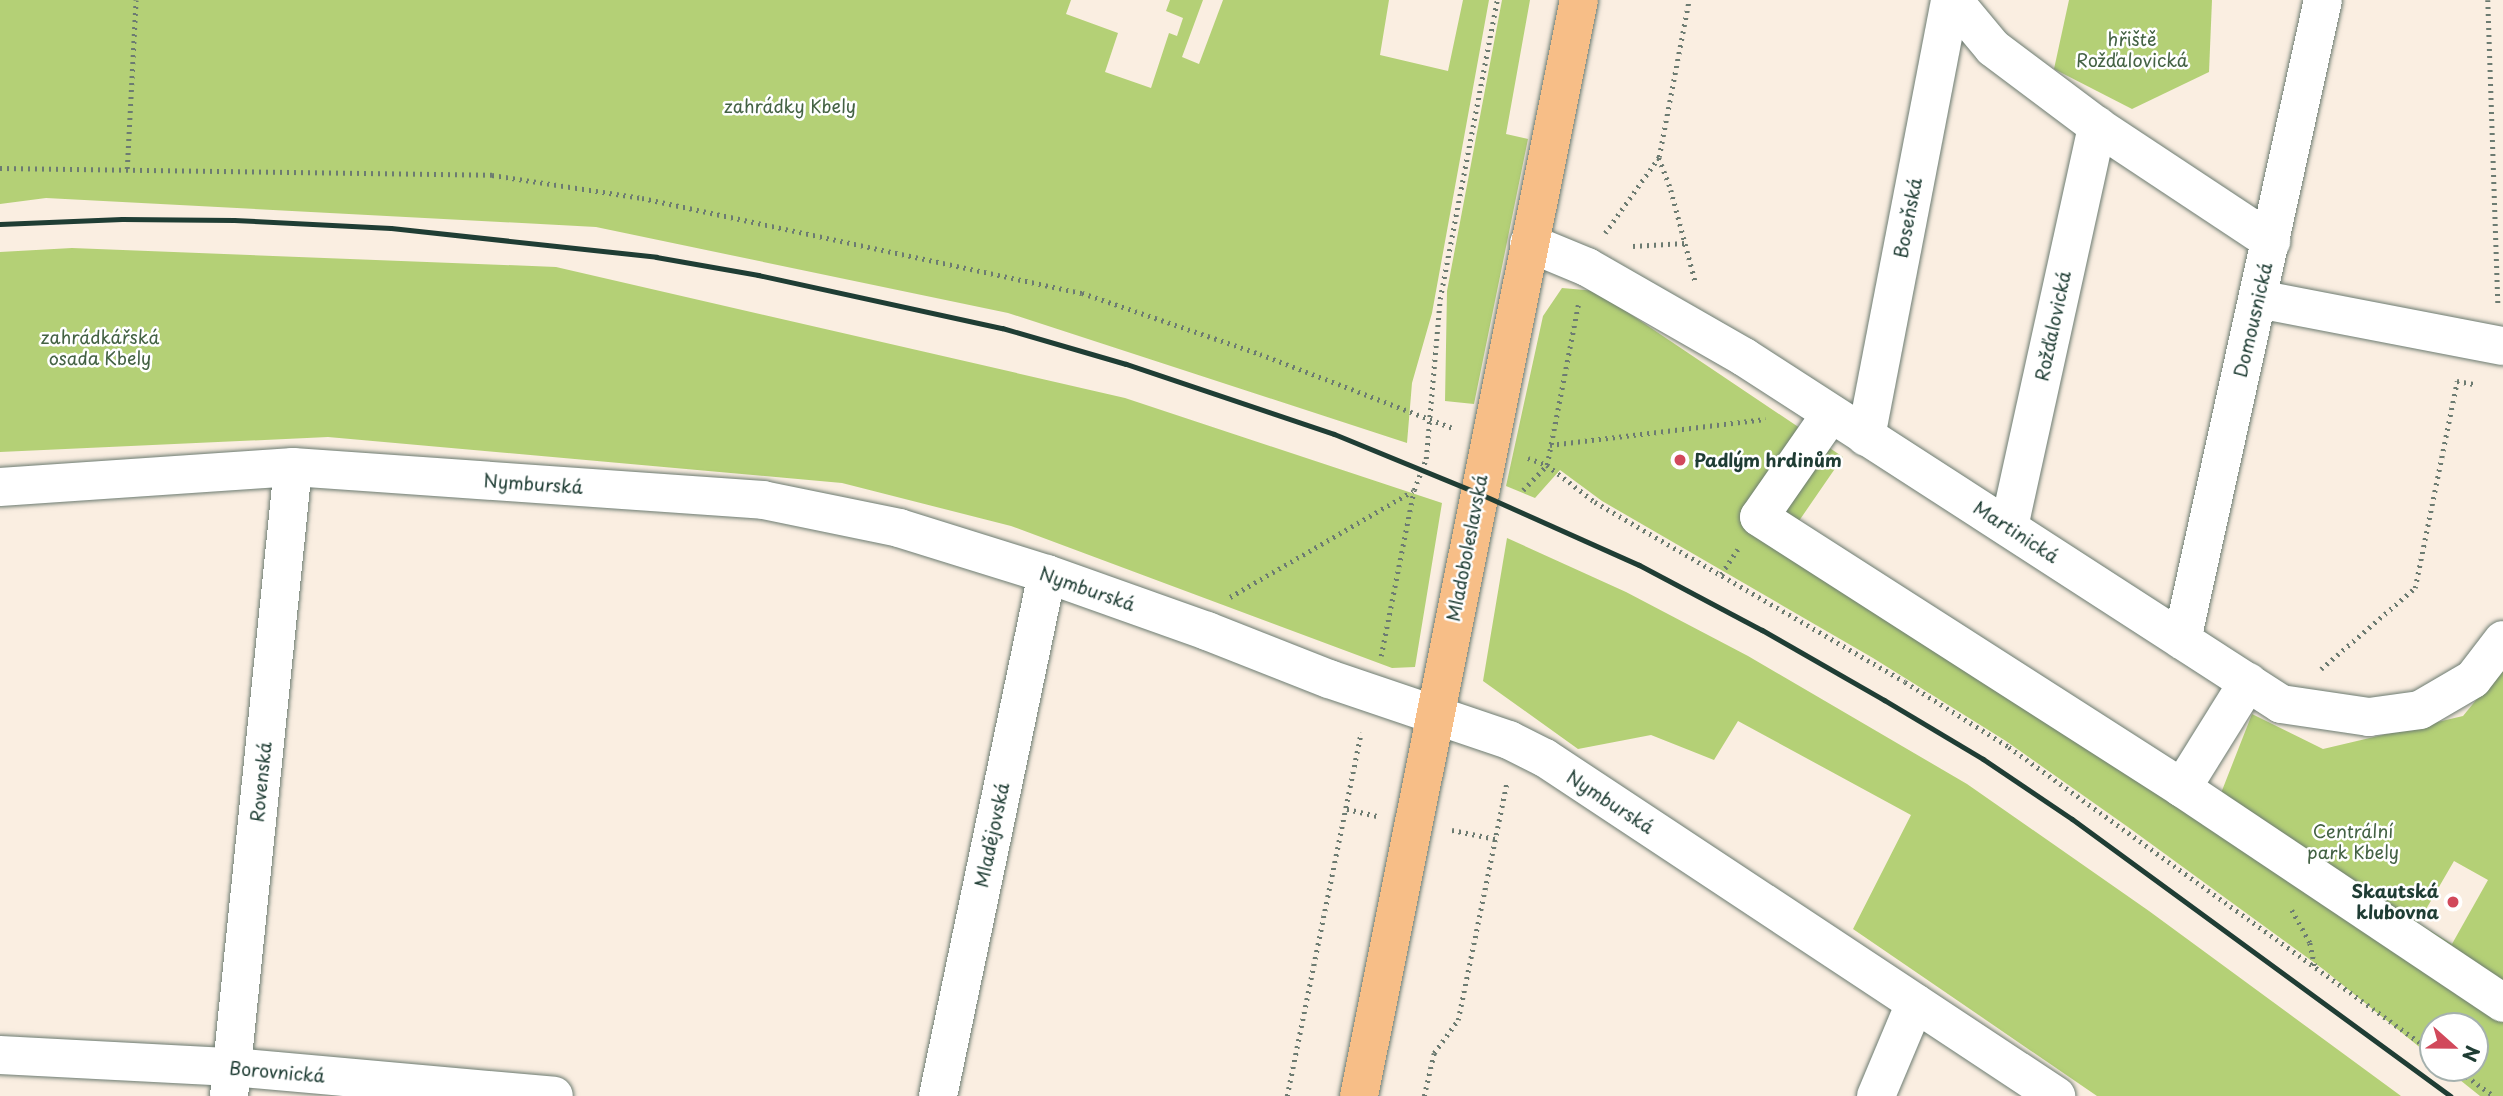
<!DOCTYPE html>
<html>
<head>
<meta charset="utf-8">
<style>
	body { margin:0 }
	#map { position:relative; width:2503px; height:1096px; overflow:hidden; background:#faeee1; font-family:"Playpen Sans",sans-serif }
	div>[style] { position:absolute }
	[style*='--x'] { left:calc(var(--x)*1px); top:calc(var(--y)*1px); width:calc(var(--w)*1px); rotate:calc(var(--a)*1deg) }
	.green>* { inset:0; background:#b4d076 }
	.path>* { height:4.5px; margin-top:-2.25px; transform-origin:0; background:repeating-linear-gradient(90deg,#6c7b71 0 2px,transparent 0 7px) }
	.roads { filter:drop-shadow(0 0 2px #6c7b71) drop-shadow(0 0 2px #6c7b71) }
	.minor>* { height:38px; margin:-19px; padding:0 19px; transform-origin:19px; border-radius:19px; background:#fff }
	.major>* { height:38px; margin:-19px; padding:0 19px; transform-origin:19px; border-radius:19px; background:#f7be87 }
	.rail>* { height:5px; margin:-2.5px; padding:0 2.5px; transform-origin:2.5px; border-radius:2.5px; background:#1f3d34 }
	.dots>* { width:19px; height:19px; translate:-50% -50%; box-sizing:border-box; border:4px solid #fff; border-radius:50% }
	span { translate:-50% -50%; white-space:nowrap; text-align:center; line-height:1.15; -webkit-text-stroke:5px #fff; paint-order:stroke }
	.park-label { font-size:18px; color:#446244 }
	.street-label { font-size:18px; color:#1f3d34 }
	.poi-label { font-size:18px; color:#1f3d34; font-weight:700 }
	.left { translate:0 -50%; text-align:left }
	.right { translate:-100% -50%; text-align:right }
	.north { position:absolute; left:2419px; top:1012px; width:70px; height:70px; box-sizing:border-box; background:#fff; border:2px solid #a5b1ae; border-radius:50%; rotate:111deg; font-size:19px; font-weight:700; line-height:28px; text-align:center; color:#1f3d34 }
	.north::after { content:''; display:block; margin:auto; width:24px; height:32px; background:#d1495b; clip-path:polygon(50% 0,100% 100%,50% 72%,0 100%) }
</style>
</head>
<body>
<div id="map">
	<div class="green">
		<i style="clip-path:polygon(0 0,1071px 0,1066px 14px,1118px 33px,1105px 72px,1151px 88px,1169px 33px,1177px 36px,1183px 18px,1166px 11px,1170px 0,1203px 0,1182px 57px,1199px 64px,1223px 0,1389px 0,1380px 55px,1448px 71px,1463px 0,1489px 0,1432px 313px,1412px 383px,1407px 443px,1008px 313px,596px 227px,46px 198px,0 204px)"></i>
		<i style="clip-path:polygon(1502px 0,1530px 0,1506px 134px,1528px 139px,1474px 404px,1445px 401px,1447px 291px)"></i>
		<i style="clip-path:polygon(2069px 0,2212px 0,2209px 72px,2132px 109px,2054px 69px)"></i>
		<i style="clip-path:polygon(72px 248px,556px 267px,1125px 398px,1442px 503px,1415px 667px,1392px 668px,1011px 526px,842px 483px,328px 437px,0 452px,0 252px)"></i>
		<i style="clip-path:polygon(evenodd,1562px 288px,1596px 291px,1843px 457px,1781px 547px,2214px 811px,2252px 714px,2323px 749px,2463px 716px,2503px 667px,2503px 1096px,2480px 1096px,2445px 1068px,2475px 1068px,2475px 1026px,2433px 1026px,2433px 1058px,2323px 969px,2128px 827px,2006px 741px,1873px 658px,1602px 501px,1560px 470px,1535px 498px,1506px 486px,1543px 316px,1562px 288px,2454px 861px,2488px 880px,2452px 944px,2418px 923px,2454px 861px)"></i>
		<i style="clip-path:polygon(1507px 538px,1626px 592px,1748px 656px,1967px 784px,2149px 911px,2401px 1096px,2097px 1096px,1853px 929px,1911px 815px,1738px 721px,1714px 760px,1651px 735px,1578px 749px,1483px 681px)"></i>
	</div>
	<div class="path">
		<i style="--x:2488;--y:0;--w:307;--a:88.1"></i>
		<i style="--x:1659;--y:158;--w:34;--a:69"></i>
		<i style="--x:1671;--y:190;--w:97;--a:75.1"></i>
		<i style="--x:0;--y:168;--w:492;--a:0.8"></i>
		<i style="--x:492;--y:175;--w:152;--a:8.7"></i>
		<i style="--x:642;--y:198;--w:450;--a:12.2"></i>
		<i style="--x:1082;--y:293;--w:188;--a:18.9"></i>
		<i style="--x:1260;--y:354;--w:209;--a:21"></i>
		<i style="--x:127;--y:169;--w:169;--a:-87"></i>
		<i style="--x:1605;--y:233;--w:93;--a:-54.6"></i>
		<i style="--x:1659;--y:157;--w:160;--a:-79.2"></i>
		<i style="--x:1633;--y:246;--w:52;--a:-3.3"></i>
		<i style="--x:1550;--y:445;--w:217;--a:-6.9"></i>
		<i style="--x:1528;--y:458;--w:20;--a:20"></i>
		<i style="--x:1547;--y:465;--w:61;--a:37.6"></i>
		<i style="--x:1595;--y:502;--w:358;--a:30.1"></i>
		<i style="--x:1905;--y:682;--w:123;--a:32"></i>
		<i style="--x:2009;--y:747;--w:522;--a:35.73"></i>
		<i style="--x:1523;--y:490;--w:35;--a:-46"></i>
		<i style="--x:1547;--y:465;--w:163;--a:-79"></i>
		<i style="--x:1721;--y:574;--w:30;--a:-56"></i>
		<i style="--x:1230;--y:597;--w:211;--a:-30.1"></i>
		<i style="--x:1381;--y:656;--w:169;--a:-78.8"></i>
		<i style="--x:1414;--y:490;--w:33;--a:-69"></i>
		<i style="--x:1426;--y:459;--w:161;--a:-85"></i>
		<i style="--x:1440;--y:299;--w:304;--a:-79.2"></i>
		<i style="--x:2321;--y:669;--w:124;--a:-40.8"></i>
		<i style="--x:2415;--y:588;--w:211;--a:-78.5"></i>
		<i style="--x:2457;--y:381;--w:17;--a:10"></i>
		<i style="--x:1347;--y:809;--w:31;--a:13"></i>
		<i style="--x:1452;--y:830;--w:45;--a:11.6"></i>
		<i style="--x:2292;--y:910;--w:38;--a:61"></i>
		<i style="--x:2310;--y:943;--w:24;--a:78"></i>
		<i style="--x:2455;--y:1068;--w:48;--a:35.7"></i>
		<i style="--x:1287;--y:1096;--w:371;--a:-78.5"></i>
		<i style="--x:1424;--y:1096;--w:44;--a:-76.9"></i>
		<i style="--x:1434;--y:1053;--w:41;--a:-54"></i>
		<i style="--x:1458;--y:1020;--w:243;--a:-78.4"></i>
	</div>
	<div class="roads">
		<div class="minor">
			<i style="--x:1953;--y:0;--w:62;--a:50.2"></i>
			<i style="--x:1993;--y:48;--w:130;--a:36.9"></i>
			<i style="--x:2097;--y:126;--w:209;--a:33.5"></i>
			<i style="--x:1529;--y:243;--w:63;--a:22.5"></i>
			<i style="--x:1587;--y:267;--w:181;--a:29.8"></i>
			<i style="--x:1744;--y:357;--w:639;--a:32.87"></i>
			<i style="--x:2281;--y:704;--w:89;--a:8.4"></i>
			<i style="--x:2369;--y:717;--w:51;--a:-7.8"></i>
			<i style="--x:2420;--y:710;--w:61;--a:-30.3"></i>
			<i style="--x:2473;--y:679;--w:49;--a:-52.4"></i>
			<i style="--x:2258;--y:299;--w:249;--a:10.9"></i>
			<i style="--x:1830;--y:415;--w:124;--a:124.8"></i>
			<i style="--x:1759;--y:517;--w:502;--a:32.65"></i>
			<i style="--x:2182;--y:788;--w:386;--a:33.8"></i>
			<i style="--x:1866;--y:437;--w:445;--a:-79.1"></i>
			<i style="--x:0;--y:487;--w:294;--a:-3.9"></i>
			<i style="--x:293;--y:467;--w:471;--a:4"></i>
			<i style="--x:763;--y:500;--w:139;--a:11.6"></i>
			<i style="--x:899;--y:528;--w:155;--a:17.3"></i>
			<i style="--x:1047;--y:574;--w:170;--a:19.6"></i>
			<i style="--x:1207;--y:631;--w:131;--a:21.5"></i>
			<i style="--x:1329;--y:679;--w:190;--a:18.7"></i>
			<i style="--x:1509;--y:740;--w:40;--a:26.6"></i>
			<i style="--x:1545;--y:758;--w:613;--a:33.48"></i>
			<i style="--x:2009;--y:527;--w:411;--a:-77.6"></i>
			<i style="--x:2182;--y:640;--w:655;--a:-77.58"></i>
			<i style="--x:2182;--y:788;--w:125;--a:-58.1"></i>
			<i style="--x:0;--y:1055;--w:232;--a:3"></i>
			<i style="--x:232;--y:1067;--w:323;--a:5.1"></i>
			<i style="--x:229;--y:1096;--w:632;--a:-84.19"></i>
			<i style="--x:938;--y:1096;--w:533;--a:-78.21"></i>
			<i style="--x:1876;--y:1096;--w:101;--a:-67.2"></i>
		</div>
		<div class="major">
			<i style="--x:1359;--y:1096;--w:1118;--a:-78.65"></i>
		</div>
	</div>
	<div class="rail">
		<i style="--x:0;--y:224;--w:122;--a:-2.3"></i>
		<i style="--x:122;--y:219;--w:112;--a:0.5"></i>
		<i style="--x:234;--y:220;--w:157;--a:2.9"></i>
		<i style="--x:391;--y:228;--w:267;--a:6.2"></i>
		<i style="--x:656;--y:257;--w:104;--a:10"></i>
		<i style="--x:758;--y:275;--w:250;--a:12.3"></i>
		<i style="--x:1002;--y:328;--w:129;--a:16.2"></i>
		<i style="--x:1126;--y:364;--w:219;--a:18.6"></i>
		<i style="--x:1334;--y:434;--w:156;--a:22.3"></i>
		<i style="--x:1478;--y:493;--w:176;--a:24.1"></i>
		<i style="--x:1639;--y:565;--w:139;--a:27.9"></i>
		<i style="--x:1762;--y:630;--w:141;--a:29.8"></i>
		<i style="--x:1884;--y:700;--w:115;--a:30.8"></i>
		<i style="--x:1983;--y:759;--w:107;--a:34"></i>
		<i style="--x:2072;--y:819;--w:469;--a:36.2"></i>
	</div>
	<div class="dots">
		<i style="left:1680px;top:460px;background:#d1495b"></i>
		<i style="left:2453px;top:902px;background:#d1495b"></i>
	</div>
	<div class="park-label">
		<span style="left:2132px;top:50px">hřiště<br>Rožďalovická</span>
		<span style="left:790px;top:106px">zahrádky Kbely</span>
		<span style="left:100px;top:348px">zahrádkářská<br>osada Kbely</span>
		<span style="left:2353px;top:842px">Centrální<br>park Kbely</span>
	</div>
	<div class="street-label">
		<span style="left:1908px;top:218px;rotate:-79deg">Boseňská</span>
		<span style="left:2253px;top:320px;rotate:-77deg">Domousnická</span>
		<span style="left:2053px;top:326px;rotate:-78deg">Rožďalovická</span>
		<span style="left:533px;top:484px;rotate:4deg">Nymburská</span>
		<span style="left:2016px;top:532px;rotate:33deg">Martinická</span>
		<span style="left:1467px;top:548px;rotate:-79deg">Mladoboleslavská</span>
		<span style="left:1087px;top:589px;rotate:19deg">Nymburská</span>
		<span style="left:261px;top:782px;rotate:-84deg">Rovenská</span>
		<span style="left:1610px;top:802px;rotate:33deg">Nymburská</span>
		<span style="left:992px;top:835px;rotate:-78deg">Mladějovská</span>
		<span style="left:277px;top:1072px;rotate:5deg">Borovnická</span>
	</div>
	<div class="poi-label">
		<span class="left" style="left:1694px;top:460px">Padlým hrdinům</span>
		<span class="right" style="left:2439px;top:902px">Skautská<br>klubovna</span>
	</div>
	<div class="north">N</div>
</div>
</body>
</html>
